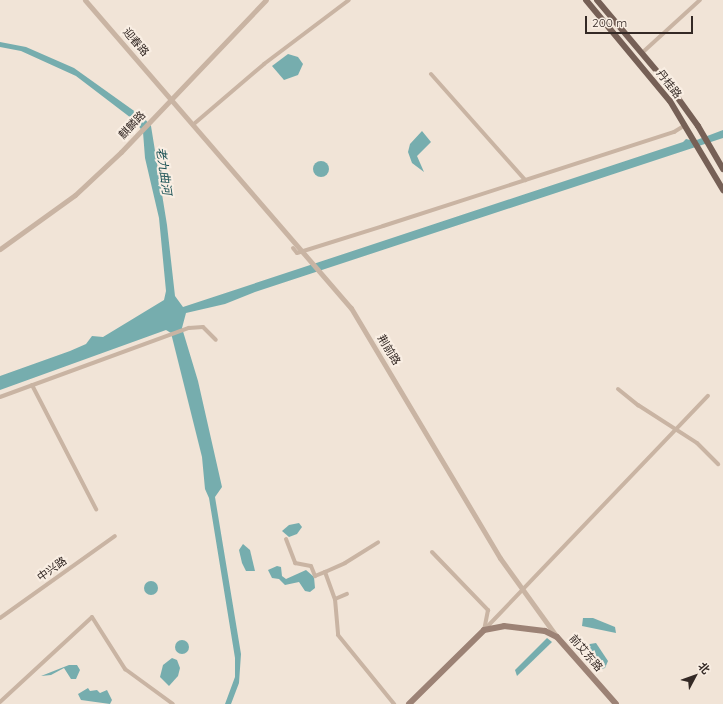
<!DOCTYPE html>
<html>
<head>
<meta charset="utf-8">
<style>
	body { margin:0 }
	#map { position:relative; width:723px; height:704px; overflow:hidden; background:#f1e4d7; font-family:Quicksand,"Noto Sans SC",sans-serif }
	div>[style] { position:absolute }
	[style*='--x'] { left:calc(var(--x)*1px); top:calc(var(--y)*1px); width:calc(var(--w)*1px); rotate:calc(var(--a)*1deg) }
	.water>* { inset:0; background:#76adae }
	.round { border-radius:50% }
	.minor>* { height:4px; margin:-2px; padding:0 2px; transform-origin:2px; border-radius:2px; background:#c9b4a3 }
	.tertiary>* { height:5px; margin:-2.5px; padding:0 2.5px; transform-origin:2.5px; border-radius:2.5px; background:#c9b4a3 }
	.secondary>* { height:6px; margin:-3px; padding:0 3px; transform-origin:3px; border-radius:3px; background:#9c8275 }
	.primary>* { height:6px; margin:-3px; padding:0 3px; transform-origin:3px; border-radius:3px; background:#766056 }
	span { translate:-50% -50%; white-space:nowrap; text-align:center; line-height:1.15; -webkit-text-stroke:4px #f9eee3; paint-order:stroke }
	.street-label { font-size:11px; color:#342925 }
	.water-label { font-size:12px; color:#1b5255; font-style:italic }
	.north { position:absolute; left:675px; top:656px; width:40px; height:40px; -webkit-text-stroke:3px #f9eee3; paint-order:stroke; rotate:49deg; font-size:11px; font-weight:700; line-height:16px; text-align:center; color:#342925 }
	.north::after { content:''; display:block; margin:auto; width:14px; height:18px; background:#342925; clip-path:polygon(50% 0,100% 100%,50% 72%,0 100%) }
	.scale { position:absolute; left:585px; top:16px; width:108px; height:18px; box-sizing:border-box; border:2px solid #342925; border-top:0; padding-left:5px; font-size:12px; line-height:14px; white-space:nowrap; color:#342925; -webkit-text-stroke:3px #f9eee3; paint-order:stroke }
</style>
</head>
<body>
<div id="map">
	<div class="water">
		<i style="clip-path:polygon(0 42px,26px 47px,74px 68px,144px 118px,151px 126px,167px 225px,175px 296px,183px 307px,683px 142px,686px 139px,694px 141px,723px 130px,723px 138px,255px 292px,225px 304px,186px 313px,182px 328px,198px 381px,222px 487px,215px 497px,241px 654px,239px 683px,231px 704px,225px 704px,235px 677px,235px 658px,209px 498px,205px 489px,202px 457px,171px 333px,166px 330px,0 390px,0 376px,70px 351px,86px 344px,92px 336px,103px 337px,164px 300px,166px 291px,159px 218px,145px 158px,143px 132px,135px 121px,76px 76px,21px 51px,0 47px)"></i>
		<i style="clip-path:polygon(288px 54px,298px 57px,303px 64px,298px 75px,284px 80px,272px 66px)"></i>
		<i style="clip-path:polygon(422px 131px,431px 142px,417px 156px,424px 172px,412px 163px,408px 152px,410px 144px)"></i>
		<i class="round" style="left:313px;top:161px;width:16px;height:16px"></i>
		<i style="clip-path:polygon(299px 523px,302px 527px,297px 534px,289px 537px,282px 531px,289px 525px)"></i>
		<i style="clip-path:polygon(243px 544px,250px 550px,255px 571px,246px 571px,242px 563px,239px 550px)"></i>
		<i style="clip-path:polygon(277px 566px,281px 567px,282px 576px,286px 579px,306px 570px,314px 577px,315px 588px,310px 592px,305px 591px,299px 582px,285px 585px,279px 579px,272px 578px,268px 570px)"></i>
		<i class="round" style="left:144px;top:581px;width:14px;height:14px"></i>
		<i style="clip-path:polygon(583px 618px,593px 618px,615px 627px,616px 633px,582px 626px)"></i>
		<i style="clip-path:polygon(547px 638px,552px 642px,517px 676px,515px 670px)"></i>
		<i class="round" style="left:175px;top:640px;width:14px;height:14px"></i>
		<i style="clip-path:polygon(596px 643px,608px 661px,605px 668px,598px 670px,585px 650px,590px 644px)"></i>
		<i style="clip-path:polygon(172px 658px,177px 660px,180px 668px,178px 676px,169px 686px,160px 677px,163px 665px)"></i>
		<i style="clip-path:polygon(69px 665px,77px 665px,80px 670px,76px 679px,71px 679px,64px 668px,51px 675px,41px 676px)"></i>
		<i style="clip-path:polygon(88px 688px,90px 691px,97px 690px,100px 693px,107px 690px,112px 700px,110px 704px,81px 700px,78px 694px)"></i>
	</div>
	<div class="minor">
		<i style="--x:643;--y:52;--w:77;--a:-42.4"></i>
		<i style="--x:431;--y:74;--w:142;--a:48.4"></i>
		<i style="--x:195;--y:123;--w:91;--a:-40.5"></i>
		<i style="--x:264;--y:64;--w:106;--a:-37"></i>
		<i style="--x:293;--y:248;--w:6;--a:51"></i>
		<i style="--x:297;--y:253;--w:90;--a:-17.4"></i>
		<i style="--x:383;--y:226;--w:306;--a:-17.9"></i>
		<i style="--x:674;--y:132;--w:13;--a:-32"></i>
		<i style="--x:32;--y:385;--w:140;--a:62.7"></i>
		<i style="--x:618;--y:389;--w:26;--a:39"></i>
		<i style="--x:638;--y:405;--w:70;--a:32.8"></i>
		<i style="--x:697;--y:443;--w:30;--a:45"></i>
		<i style="--x:0;--y:397;--w:201;--a:-20.1"></i>
		<i style="--x:189;--y:328;--w:14;--a:-4"></i>
		<i style="--x:203;--y:327;--w:18;--a:45"></i>
		<i style="--x:286;--y:539;--w:26;--a:69"></i>
		<i style="--x:295;--y:563;--w:16;--a:11"></i>
		<i style="--x:311;--y:566;--w:11;--a:68"></i>
		<i style="--x:315;--y:576;--w:11;--a:-22"></i>
		<i style="--x:325;--y:572;--w:29;--a:70"></i>
		<i style="--x:335;--y:599;--w:36;--a:85"></i>
		<i style="--x:338;--y:635;--w:89;--a:50.9"></i>
		<i style="--x:432;--y:552;--w:81;--a:46"></i>
		<i style="--x:488;--y:610;--w:20;--a:101"></i>
		<i style="--x:325;--y:572;--w:22;--a:-24"></i>
		<i style="--x:345;--y:563;--w:39;--a:-32"></i>
		<i style="--x:335;--y:599;--w:13;--a:-23"></i>
		<i style="--x:0;--y:618;--w:141;--a:-35.5"></i>
		<i style="--x:484;--y:630;--w:324;--a:-46.3"></i>
		<i style="--x:0;--y:702;--w:125;--a:-42.7"></i>
		<i style="--x:92;--y:617;--w:62;--a:57.6"></i>
		<i style="--x:125;--y:669;--w:59;--a:36.1"></i>
	</div>
	<div class="tertiary">
		<i style="--x:85;--y:0;--w:407;--a:49.2"></i>
		<i style="--x:351;--y:308;--w:291;--a:59.2"></i>
		<i style="--x:500;--y:558;--w:97;--a:54.2"></i>
		<i style="--x:0;--y:249;--w:92;--a:-35.8"></i>
		<i style="--x:75;--y:195;--w:63;--a:-43.1"></i>
		<i style="--x:121;--y:152;--w:210;--a:-46.4"></i>
	</div>
	<div class="secondary">
		<i style="--x:409;--y:704;--w:105;--a:-44.6"></i>
		<i style="--x:484;--y:630;--w:20;--a:-11"></i>
		<i style="--x:504;--y:626;--w:41;--a:7"></i>
		<i style="--x:545;--y:631;--w:13;--a:27"></i>
		<i style="--x:557;--y:637;--w:89;--a:48.6"></i>
	</div>
	<div class="primary">
		<i style="--x:586;--y:0;--w:131;--a:50.3"></i>
		<i style="--x:670;--y:101;--w:104;--a:59.2"></i>
		<i style="--x:597;--y:0;--w:109;--a:49.9"></i>
		<i style="--x:667;--y:83;--w:53;--a:54.2"></i>
		<i style="--x:698;--y:126;--w:50;--a:59.8"></i>
	</div>
	<div class="street-label">
		<span style="left:136px;top:42px;rotate:49deg">迎春路</span>
		<span style="left:669px;top:84px;rotate:52deg">丹桂路</span>
		<span style="left:132px;top:125px;rotate:-47deg">麒麟路</span>
		<span style="left:389px;top:350px;rotate:59deg">荆前路</span>
		<span style="left:52px;top:569px;rotate:-35deg">中兴路</span>
		<span style="left:586px;top:653px;rotate:49deg">前艾东路</span>
	</div>
	<div class="water-label">
		<span style="left:164px;top:171px;rotate:82deg">老九曲河</span>
	</div>
	<div class="north">北</div>
	<div class="scale">200 m</div>
</div>
</body>
</html>
